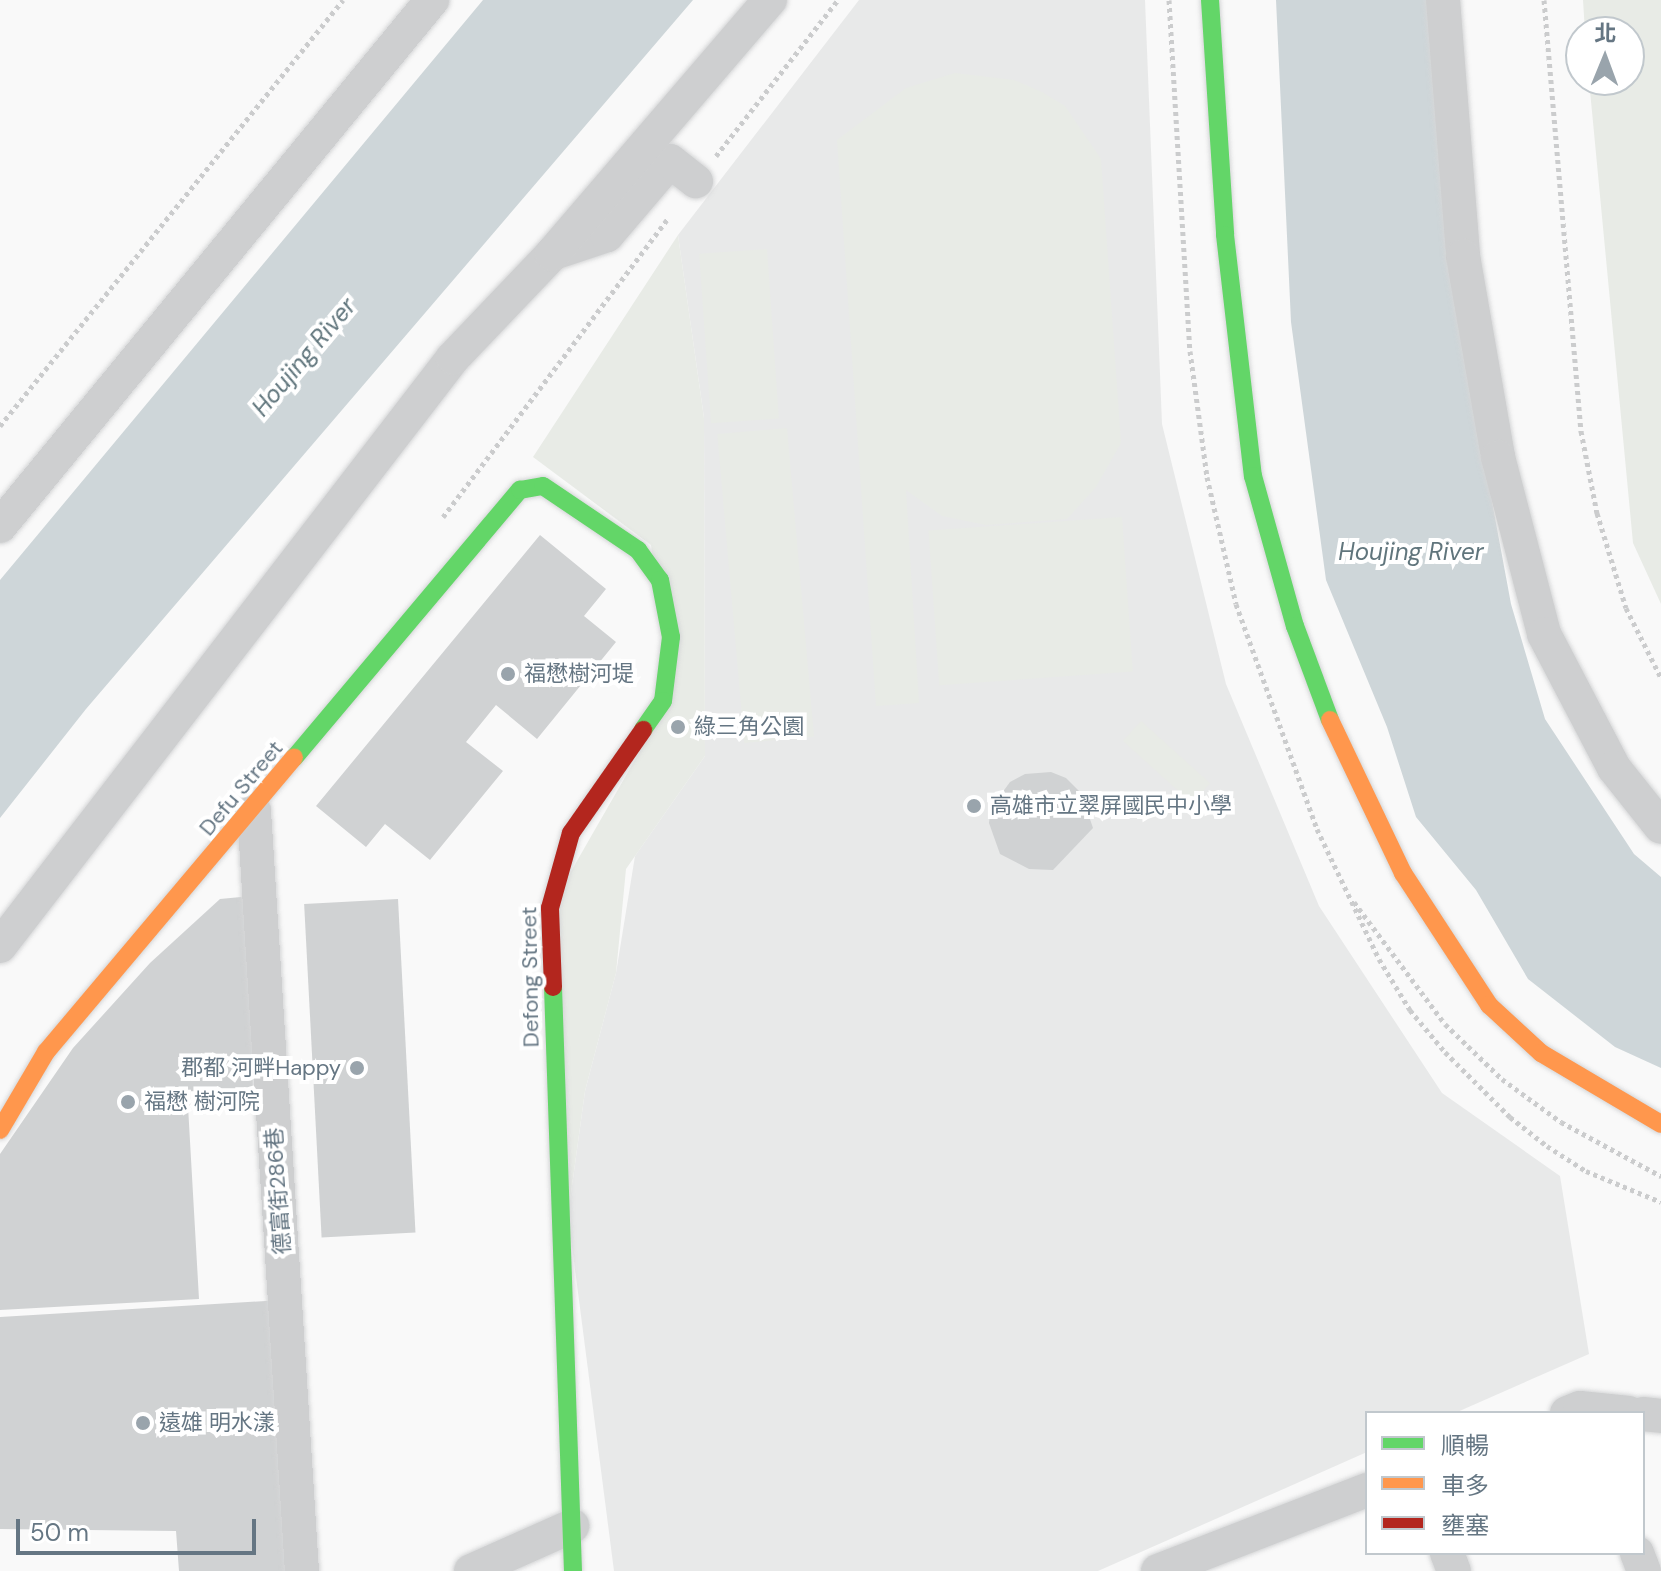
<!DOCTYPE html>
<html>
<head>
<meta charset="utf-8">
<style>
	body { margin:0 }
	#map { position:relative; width:1661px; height:1571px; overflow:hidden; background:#f9f9f9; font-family:"DM Sans","Noto Sans TC",sans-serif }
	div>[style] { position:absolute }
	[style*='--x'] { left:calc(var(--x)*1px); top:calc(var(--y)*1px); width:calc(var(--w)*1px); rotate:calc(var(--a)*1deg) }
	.built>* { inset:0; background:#e8e9e9 }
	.green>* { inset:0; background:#e8ebe6; transform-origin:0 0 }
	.water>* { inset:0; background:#ced6d9 }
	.building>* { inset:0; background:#d0d2d3; transform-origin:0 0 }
	.path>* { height:5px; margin-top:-2.5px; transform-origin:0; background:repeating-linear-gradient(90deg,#cbcccd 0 4px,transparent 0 8px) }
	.roads { filter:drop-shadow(0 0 2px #d5d6d7) drop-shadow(0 0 2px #d5d6d7) }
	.street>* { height:34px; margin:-17px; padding:0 17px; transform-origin:17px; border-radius:17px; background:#cecfd0 }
	.fast>* { height:18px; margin:-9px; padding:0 9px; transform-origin:9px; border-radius:9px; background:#63d668 }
	.slow>* { height:18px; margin:-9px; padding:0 9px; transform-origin:9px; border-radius:9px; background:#ff974d }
	.jam>* { height:18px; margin:-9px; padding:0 9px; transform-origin:9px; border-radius:9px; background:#b3261e }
	.dots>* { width:22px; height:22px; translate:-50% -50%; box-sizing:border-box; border:4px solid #fff; border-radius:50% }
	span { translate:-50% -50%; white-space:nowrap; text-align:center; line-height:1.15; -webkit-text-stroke:8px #fff; paint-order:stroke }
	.poi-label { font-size:22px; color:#657683 }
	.left { translate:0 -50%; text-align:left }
	.right { translate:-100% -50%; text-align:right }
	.street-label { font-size:22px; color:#657683 }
	.water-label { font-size:24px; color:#60757c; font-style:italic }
	.legend { position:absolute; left:1365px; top:1411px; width:280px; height:144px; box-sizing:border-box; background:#fff; border:2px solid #c1c8cd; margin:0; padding:10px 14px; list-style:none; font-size:24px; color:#657683 }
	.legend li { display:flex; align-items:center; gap:16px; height:40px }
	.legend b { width:40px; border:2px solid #c1c8cd }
	.north { position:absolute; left:1565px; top:16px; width:80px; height:80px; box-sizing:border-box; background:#fff; border:2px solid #c1c8cd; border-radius:50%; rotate:1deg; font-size:22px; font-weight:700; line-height:32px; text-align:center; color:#657683 }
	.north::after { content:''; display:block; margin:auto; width:28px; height:36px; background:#99a4ac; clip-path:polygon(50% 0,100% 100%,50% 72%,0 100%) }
	.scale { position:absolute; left:16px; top:1519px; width:240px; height:36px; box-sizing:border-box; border:4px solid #657683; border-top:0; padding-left:10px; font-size:24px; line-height:28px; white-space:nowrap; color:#657683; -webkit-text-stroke:6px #fff; paint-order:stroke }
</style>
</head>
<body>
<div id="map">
	<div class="built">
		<i style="clip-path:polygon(859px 0,1145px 0,1162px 424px,1226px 684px,1319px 906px,1442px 1093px,1560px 1176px,1589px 1354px,1455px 1413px,1367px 1413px,1367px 1452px,1098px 1571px,614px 1571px,568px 1215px,585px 1091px,616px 973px,635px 856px,705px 756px,704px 418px,678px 235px)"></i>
	</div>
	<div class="green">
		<i style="clip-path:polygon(1583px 0,1661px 0,1661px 604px,1633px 543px,1589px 80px,1629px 80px,1629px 32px,1585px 32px)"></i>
		<i style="clip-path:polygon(955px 73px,1014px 80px,1042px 92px,1065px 106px,1101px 159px,1121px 443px,1096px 487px,1067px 519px,986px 525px,942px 516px,906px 490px,919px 703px,876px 706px,837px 140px,906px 88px)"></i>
		<i style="clip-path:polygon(678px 235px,704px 418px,705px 756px,626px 869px,616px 973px,585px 1091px,568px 1215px,550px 908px,671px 697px,651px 545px,533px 457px)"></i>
		<i style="left:767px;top:249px;width:170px;height:68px;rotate:86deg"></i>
		<i style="left:787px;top:428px;width:310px;height:70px;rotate:85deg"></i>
		<i style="left:1122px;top:517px;width:155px;height:194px;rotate:86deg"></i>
		<i style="left:1141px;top:721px;width:93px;height:27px;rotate:42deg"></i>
	</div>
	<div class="water">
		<i style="clip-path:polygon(483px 0,693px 0,86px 709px,0 818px,0 580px)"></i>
		<i style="clip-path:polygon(1276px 0,1434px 0,1461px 334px,1511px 604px,1545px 719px,1634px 854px,1661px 877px,1661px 1068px,1615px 1047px,1528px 979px,1476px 890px,1416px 817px,1387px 727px,1326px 580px,1291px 322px)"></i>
	</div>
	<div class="building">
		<i style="clip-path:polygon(540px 535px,606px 589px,584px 616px,616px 642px,537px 739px,496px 705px,466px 742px,503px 771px,430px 860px,385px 824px,366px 847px,316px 806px)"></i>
		<i style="clip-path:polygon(1051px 772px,1066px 778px,1081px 793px,1093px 828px,1053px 870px,1029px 869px,1000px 854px,989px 823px,991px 808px,1010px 782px,1025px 774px)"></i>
		<i style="clip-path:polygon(241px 897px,250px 903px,253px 1098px,188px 1106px,199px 1299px,0 1310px,0 1154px,73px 1048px,150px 963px,220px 899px)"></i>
		<i style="left:398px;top:899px;width:334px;height:94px;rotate:87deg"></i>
		<i style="clip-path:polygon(281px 1300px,290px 1571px,179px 1571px,176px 1531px,0 1529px,0 1317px)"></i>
	</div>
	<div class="path">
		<i style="--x:1169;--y:0;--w:352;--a:86.6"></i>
		<i style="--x:1190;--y:351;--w:127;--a:82.3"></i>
		<i style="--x:1207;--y:477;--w:130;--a:77.1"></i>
		<i style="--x:1236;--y:604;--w:239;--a:70.2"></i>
		<i style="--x:1317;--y:829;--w:144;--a:64.5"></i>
		<i style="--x:1379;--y:959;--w:60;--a:58.7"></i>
		<i style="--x:1410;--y:1010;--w:55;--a:50.2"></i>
		<i style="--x:1445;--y:1052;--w:92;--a:45"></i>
		<i style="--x:1510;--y:1117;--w:47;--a:38.1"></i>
		<i style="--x:1547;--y:1146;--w:46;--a:32.7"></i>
		<i style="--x:1586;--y:1171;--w:81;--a:22.5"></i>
		<i style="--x:1544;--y:0;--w:433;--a:85.1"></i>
		<i style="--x:1581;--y:431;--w:84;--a:79"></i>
		<i style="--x:1597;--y:513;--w:99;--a:73"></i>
		<i style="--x:1626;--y:608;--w:78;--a:63.4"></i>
		<i style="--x:716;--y:156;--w:198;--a:-52"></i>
		<i style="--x:0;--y:426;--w:547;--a:-51.16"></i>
		<i style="--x:443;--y:517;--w:374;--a:-53"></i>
		<i style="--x:1354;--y:902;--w:152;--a:53.3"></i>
		<i style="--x:1445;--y:1024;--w:79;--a:44"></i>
		<i style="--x:1502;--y:1079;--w:73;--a:36.1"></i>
		<i style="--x:1561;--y:1122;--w:114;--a:28.4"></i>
	</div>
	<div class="roads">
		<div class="street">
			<i style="--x:1443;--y:0;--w:257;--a:85.5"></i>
			<i style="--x:1463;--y:256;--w:204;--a:80.1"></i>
			<i style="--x:1498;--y:457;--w:183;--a:75.4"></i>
			<i style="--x:1544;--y:634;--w:151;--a:62.4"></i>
			<i style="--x:1614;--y:768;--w:75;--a:51.5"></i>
			<i style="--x:553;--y:253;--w:57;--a:-18.4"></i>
			<i style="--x:607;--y:235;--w:97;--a:-49.6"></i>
			<i style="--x:670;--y:161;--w:33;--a:38"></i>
			<i style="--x:0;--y:526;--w:681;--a:-50.6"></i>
			<i style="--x:254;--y:811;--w:762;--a:86.39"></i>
			<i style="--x:0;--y:946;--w:742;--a:-52.39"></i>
			<i style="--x:453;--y:358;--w:144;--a:-46.4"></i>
			<i style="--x:552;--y:254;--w:335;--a:-49.4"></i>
			<i style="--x:1567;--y:1413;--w:14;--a:-21"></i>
			<i style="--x:1580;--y:1408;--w:49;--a:5.8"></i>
			<i style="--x:1643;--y:1414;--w:18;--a:6"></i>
			<i style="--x:1447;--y:1553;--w:19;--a:69"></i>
			<i style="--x:1637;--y:1553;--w:19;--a:69"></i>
			<i style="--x:471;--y:1571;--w:111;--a:-24"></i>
			<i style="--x:1158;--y:1571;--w:224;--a:-21.2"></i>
		</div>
		<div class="fast">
			<i style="--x:1210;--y:0;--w:235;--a:86.3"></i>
			<i style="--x:1225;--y:235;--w:243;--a:83.4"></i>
			<i style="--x:1253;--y:476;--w:156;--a:74.4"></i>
			<i style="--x:1295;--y:626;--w:100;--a:69.6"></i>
			<i style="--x:294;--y:758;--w:351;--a:-49.9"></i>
			<i style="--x:520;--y:490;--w:23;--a:-10"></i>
			<i style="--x:543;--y:486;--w:115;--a:34"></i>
			<i style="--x:638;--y:550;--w:37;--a:54"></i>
			<i style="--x:660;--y:580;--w:58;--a:79.1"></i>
			<i style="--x:671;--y:637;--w:64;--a:97.1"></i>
			<i style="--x:663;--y:701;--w:35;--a:125"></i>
			<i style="--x:553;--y:987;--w:584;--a:88.04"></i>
		</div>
		<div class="slow">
			<i style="--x:1330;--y:720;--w:170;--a:64.5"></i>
			<i style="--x:1403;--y:873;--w:158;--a:56.9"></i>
			<i style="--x:1489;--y:1005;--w:71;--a:42.7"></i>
			<i style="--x:1541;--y:1053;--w:139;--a:30.6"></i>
			<i style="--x:0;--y:1130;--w:91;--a:-59.5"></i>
			<i style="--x:46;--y:1052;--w:385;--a:-49.9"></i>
		</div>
		<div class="jam">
			<i style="--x:553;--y:987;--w:79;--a:-92.2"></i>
			<i style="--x:550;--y:908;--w:78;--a:-74.4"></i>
			<i style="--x:571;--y:833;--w:126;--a:-55"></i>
		</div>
	</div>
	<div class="dots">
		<i style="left:508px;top:674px;background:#99a4ac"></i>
		<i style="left:678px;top:727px;background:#99a4ac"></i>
		<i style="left:974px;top:806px;background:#99a4ac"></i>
		<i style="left:357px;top:1068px;background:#99a4ac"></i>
		<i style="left:128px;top:1102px;background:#99a4ac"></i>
		<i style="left:143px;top:1423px;background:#99a4ac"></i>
	</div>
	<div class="poi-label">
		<span class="left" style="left:524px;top:674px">福懋樹河堤</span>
		<span class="left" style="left:694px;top:727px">綠三角公園</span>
		<span class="left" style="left:990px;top:806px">高雄市立翠屏國民中小學</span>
		<span class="right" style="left:341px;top:1068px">郡都 河畔Happy</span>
		<span class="left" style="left:144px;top:1102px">福懋 樹河院</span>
		<span class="left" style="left:159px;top:1423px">遠雄 明水漾</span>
	</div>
	<div class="street-label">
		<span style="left:241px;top:788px;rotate:-50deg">Defu Street</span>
		<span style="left:530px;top:977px;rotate:-91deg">Defong Street</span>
		<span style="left:278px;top:1191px;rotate:-94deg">德富街286巷</span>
	</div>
	<div class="water-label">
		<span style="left:304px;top:357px;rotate:-50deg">Houjing River</span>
		<span style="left:1411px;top:552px">Houjing River</span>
	</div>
	<ul class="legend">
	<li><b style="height:10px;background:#63d668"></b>順暢</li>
	<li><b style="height:10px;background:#ff974d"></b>車多</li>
	<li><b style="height:10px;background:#b3261e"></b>壅塞</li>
	</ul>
	<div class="north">北</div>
	<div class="scale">50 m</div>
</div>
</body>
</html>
